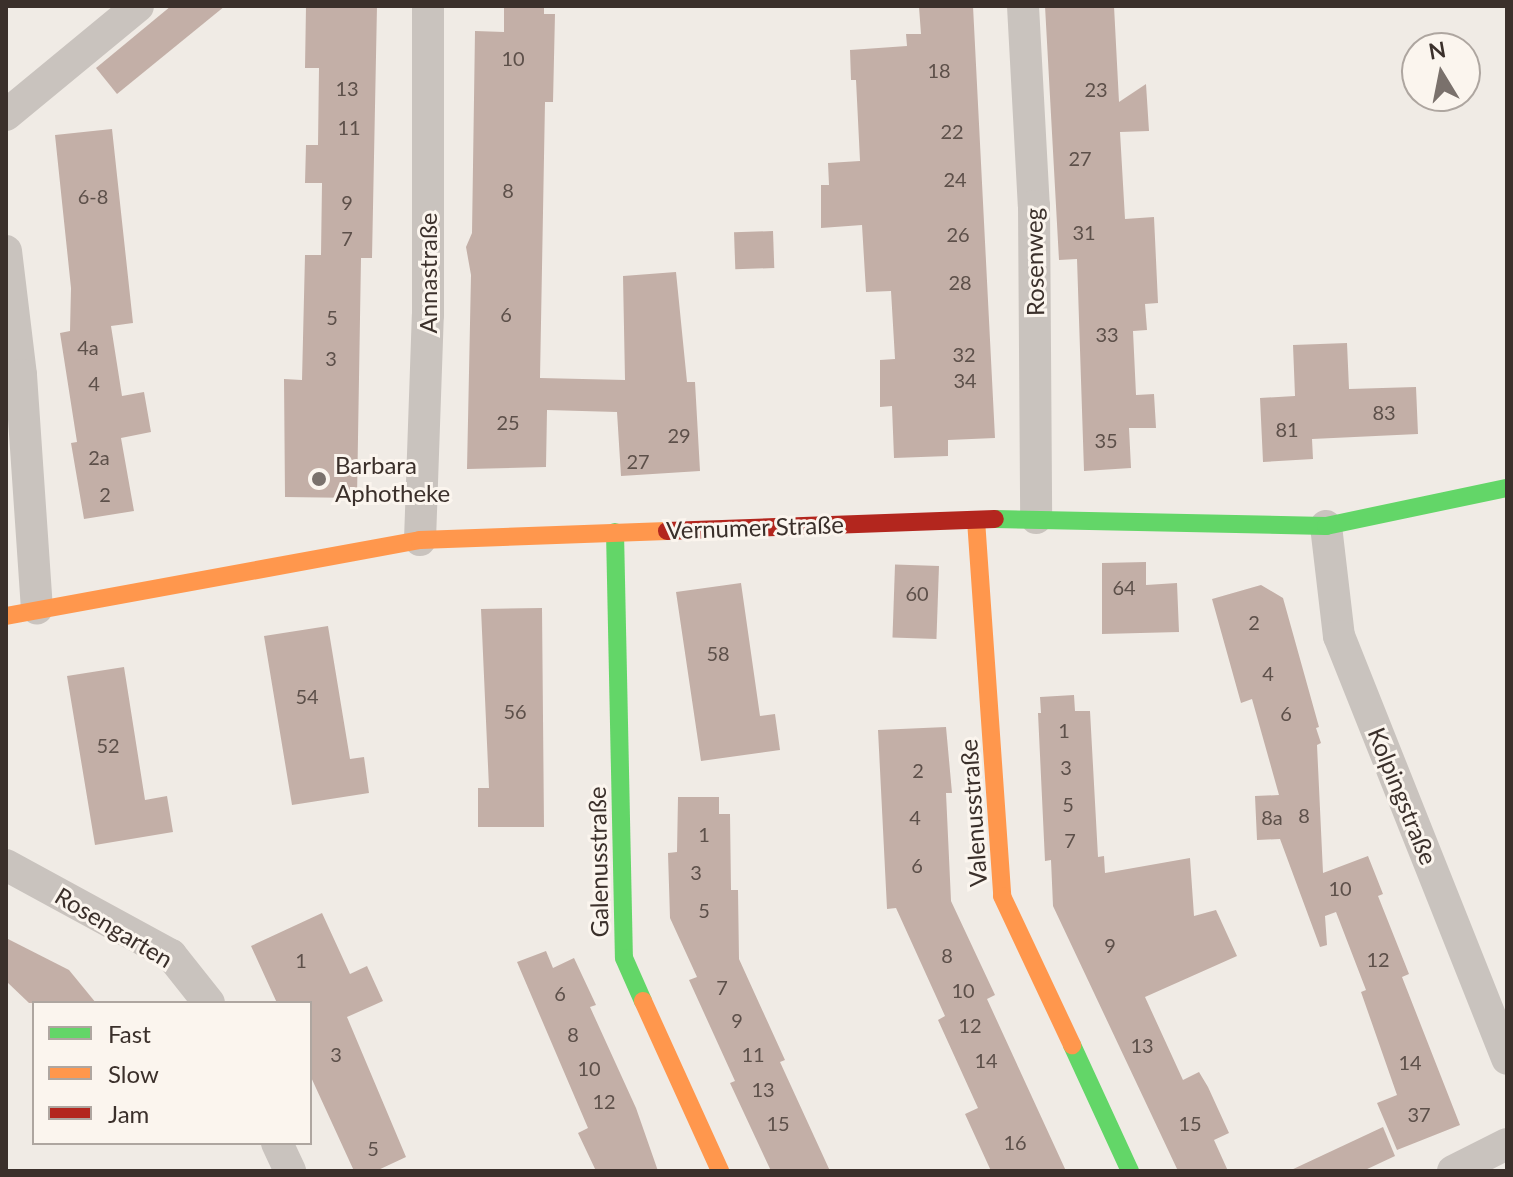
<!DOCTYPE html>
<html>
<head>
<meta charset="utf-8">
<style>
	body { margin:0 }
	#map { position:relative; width:1513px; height:1177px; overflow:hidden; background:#f0ebe5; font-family:Lato,sans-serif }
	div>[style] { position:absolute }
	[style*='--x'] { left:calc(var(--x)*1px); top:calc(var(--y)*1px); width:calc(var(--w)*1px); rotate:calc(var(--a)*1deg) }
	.building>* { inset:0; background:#c3afa7; transform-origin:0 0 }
	.street>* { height:32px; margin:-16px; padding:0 16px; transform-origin:16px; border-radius:16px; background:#c9c3be }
	.fast>* { height:18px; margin:-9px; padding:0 9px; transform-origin:9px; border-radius:9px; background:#63d668 }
	.slow>* { height:18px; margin:-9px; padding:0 9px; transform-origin:9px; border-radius:9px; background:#ff974d }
	.jam>* { height:18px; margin:-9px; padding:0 9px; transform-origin:9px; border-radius:9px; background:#b3261e }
	.dots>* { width:22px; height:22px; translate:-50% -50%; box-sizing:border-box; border:4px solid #fbf5ee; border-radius:50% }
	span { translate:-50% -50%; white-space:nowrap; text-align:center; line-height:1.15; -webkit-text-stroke:6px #fbf5ee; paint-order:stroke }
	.number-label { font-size:20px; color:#5d504a }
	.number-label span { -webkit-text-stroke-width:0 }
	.street-label { font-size:24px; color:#3b302b }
	.poi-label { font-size:24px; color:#3b302b }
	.left { translate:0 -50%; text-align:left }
	.frame { position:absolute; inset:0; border:8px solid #3b302b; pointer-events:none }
	.legend { position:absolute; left:32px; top:1001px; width:280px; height:144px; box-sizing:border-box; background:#fbf5ee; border:2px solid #aea6a0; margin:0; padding:10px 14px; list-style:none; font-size:24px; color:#3b302b }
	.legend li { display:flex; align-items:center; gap:16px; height:40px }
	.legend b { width:40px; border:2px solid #aea6a0 }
	.north { position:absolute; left:1401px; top:32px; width:80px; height:80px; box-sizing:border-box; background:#fbf5ee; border:2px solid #aea6a0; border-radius:50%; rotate:350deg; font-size:22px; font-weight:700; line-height:32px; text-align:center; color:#3b302b }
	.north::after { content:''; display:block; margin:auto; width:28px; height:36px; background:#7a716c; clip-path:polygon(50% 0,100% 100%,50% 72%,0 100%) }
</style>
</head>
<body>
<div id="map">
	<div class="building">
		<i style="clip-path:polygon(171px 6px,225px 6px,117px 94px,96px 68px)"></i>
		<i style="clip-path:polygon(306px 6px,377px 6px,372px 258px,361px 258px,357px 498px,285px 497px,284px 379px,302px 380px,305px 255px,321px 255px,322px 183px,305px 183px,306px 145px,318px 145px,319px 68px,305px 68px)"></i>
		<i style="clip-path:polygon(504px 6px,544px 6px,544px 14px,555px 14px,553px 102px,545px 102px,540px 378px,625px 380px,623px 276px,676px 272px,687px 382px,695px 382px,700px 471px,621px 476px,617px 412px,547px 410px,546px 467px,467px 469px,471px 275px,466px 247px,472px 233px,475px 31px,504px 32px)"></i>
		<i style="clip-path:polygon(973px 6px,995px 438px,948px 440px,948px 456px,894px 458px,892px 406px,880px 407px,880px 360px,895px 359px,891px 291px,866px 292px,862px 225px,821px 228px,821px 185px,829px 185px,828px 163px,860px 161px,856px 80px,851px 80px,850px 50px,907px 46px,906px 34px,921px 34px,919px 7px)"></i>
		<i style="clip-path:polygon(1045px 6px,1114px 6px,1119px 102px,1146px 84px,1149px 131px,1120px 132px,1125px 219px,1154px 217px,1158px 303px,1145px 304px,1147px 330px,1133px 331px,1136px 395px,1154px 394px,1156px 428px,1129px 428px,1131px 468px,1084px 471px,1077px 259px,1059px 260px)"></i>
		<i style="clip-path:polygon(112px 129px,133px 323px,111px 326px,122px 396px,144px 392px,151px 432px,121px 438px,134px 511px,84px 519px,71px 443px,77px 442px,60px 333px,70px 331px,71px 288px,55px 135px)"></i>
		<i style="left:773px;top:231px;width:37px;height:39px;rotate:88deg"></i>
		<i style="clip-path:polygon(1347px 343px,1349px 389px,1416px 387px,1418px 434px,1312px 439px,1313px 459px,1263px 462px,1260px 398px,1295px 396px,1293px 345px)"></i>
		<i style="clip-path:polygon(1146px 562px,1146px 585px,1177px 583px,1179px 632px,1102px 634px,1102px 563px)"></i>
		<i style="left:939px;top:566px;width:73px;height:44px;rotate:92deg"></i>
		<i style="clip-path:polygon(741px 583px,760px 716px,775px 714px,780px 750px,701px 761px,676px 592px)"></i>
		<i style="clip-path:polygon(1261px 585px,1283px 598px,1319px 727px,1316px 728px,1321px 743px,1317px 745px,1323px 873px,1368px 856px,1383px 894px,1378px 896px,1409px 974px,1402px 977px,1460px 1125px,1397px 1150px,1377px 1103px,1397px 1095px,1361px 992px,1366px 990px,1336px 912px,1325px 916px,1327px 945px,1320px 947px,1280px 839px,1257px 840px,1255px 796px,1279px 795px,1252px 699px,1241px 703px,1212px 599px)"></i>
		<i style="clip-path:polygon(542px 608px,544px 827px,478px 827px,478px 788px,489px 788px,481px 609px)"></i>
		<i style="clip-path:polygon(328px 626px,350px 759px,364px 757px,369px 793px,292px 805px,264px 636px)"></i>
		<i style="clip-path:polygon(124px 667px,145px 800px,167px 796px,173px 832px,95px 845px,67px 676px)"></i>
		<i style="clip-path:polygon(1074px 695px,1075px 711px,1090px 711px,1098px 857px,1104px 856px,1105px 873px,1190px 858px,1194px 916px,1216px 910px,1237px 956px,1145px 997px,1183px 1080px,1199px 1072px,1208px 1087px,1229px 1133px,1214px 1140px,1228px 1171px,1178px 1171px,1053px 906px,1051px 860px,1045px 861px,1038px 713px,1041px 713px,1040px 697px)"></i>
		<i style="clip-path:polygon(946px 727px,952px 793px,946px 793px,951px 901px,995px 995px,987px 999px,1066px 1171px,991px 1171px,965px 1114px,978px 1108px,938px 1020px,945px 1016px,896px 908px,887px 909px,878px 730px)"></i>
		<i style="clip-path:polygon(678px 797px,719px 797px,719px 814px,730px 814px,731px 890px,738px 890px,739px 959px,785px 1060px,780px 1062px,830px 1171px,771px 1171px,730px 1083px,735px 1081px,689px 980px,697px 977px,670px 918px,668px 853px,677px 852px)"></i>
		<i style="clip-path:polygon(322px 913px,350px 974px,367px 966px,383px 1001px,347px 1017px,406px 1157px,376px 1171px,354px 1171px,310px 1075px,310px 1003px,277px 1003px,251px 946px)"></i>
		<i style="clip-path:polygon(6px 938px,69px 970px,96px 1003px,29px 1003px,6px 981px)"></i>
		<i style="clip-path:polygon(546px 951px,553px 968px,574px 958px,596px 1005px,590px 1007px,636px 1108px,658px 1171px,596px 1171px,578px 1133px,588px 1128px,517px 962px)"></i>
		<i style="clip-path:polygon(1383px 1127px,1395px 1156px,1363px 1171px,1289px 1171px)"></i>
	</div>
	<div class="street">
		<i style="--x:1023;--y:6;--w:200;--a:86.9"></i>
		<i style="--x:1034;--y:206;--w:312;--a:89.6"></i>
		<i style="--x:6;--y:115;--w:171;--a:-39.5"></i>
		<i style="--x:6;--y:251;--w:125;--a:83.1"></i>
		<i style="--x:21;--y:375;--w:234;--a:86.1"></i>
		<i style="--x:1326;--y:526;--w:111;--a:83.3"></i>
		<i style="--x:1339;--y:636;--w:455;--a:68.3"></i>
		<i style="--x:420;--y:540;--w:225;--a:-88"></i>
		<i style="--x:428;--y:315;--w:309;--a:-90"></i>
		<i style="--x:6;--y:865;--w:188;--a:28.6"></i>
		<i style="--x:171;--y:955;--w:61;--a:51.6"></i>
		<i style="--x:277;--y:1143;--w:31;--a:65"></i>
		<i style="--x:1453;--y:1171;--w:60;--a:-26.6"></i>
	</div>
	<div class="fast">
		<i style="--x:995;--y:519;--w:331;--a:1.2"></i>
		<i style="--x:1326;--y:526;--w:185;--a:-11.9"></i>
		<i style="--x:615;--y:532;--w:426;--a:88.8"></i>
		<i style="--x:624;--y:958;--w:47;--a:66.2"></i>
		<i style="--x:1072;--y:1045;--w:139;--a:65.3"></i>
	</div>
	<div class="slow">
		<i style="--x:976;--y:520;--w:377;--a:86"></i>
		<i style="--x:1002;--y:896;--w:165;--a:64.8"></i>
		<i style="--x:6;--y:616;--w:421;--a:-10.4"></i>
		<i style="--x:420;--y:540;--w:247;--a:-2.1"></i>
		<i style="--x:643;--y:1001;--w:187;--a:65.6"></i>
	</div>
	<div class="jam">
		<i style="--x:667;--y:531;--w:328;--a:-2.1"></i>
	</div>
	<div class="dots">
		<i style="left:319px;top:479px;background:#7a716c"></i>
	</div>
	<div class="number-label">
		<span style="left:513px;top:58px">10</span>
		<span style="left:939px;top:70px">18</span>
		<span style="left:347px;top:88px">13</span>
		<span style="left:1096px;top:89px">23</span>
		<span style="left:349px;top:127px">11</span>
		<span style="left:952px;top:131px">22</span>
		<span style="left:1080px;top:158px">27</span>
		<span style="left:955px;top:179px">24</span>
		<span style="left:508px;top:190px">8</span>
		<span style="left:93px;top:196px">6-8</span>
		<span style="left:347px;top:202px">9</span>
		<span style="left:1084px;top:232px">31</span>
		<span style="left:958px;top:234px">26</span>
		<span style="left:347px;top:238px">7</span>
		<span style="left:960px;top:282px">28</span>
		<span style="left:506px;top:314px">6</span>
		<span style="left:332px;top:317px">5</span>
		<span style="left:1107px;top:334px">33</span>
		<span style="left:88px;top:347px">4a</span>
		<span style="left:964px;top:354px">32</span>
		<span style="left:331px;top:358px">3</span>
		<span style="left:965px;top:380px">34</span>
		<span style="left:94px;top:383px">4</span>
		<span style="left:1384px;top:412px">83</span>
		<span style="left:508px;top:422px">25</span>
		<span style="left:1287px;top:429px">81</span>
		<span style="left:679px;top:435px">29</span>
		<span style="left:1106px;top:440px">35</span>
		<span style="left:99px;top:457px">2a</span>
		<span style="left:638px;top:461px">27</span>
		<span style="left:105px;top:494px">2</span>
		<span style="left:1124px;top:587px">64</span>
		<span style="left:917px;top:593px">60</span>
		<span style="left:1254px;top:622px">2</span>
		<span style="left:718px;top:653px">58</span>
		<span style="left:1268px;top:673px">4</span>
		<span style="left:307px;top:696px">54</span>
		<span style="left:515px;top:711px">56</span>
		<span style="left:1286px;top:713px">6</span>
		<span style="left:1064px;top:730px">1</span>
		<span style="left:108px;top:745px">52</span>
		<span style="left:1066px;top:767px">3</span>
		<span style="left:918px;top:770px">2</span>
		<span style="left:1068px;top:804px">5</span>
		<span style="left:1304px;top:815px">8</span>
		<span style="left:915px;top:817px">4</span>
		<span style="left:1272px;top:817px">8a</span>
		<span style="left:704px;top:834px">1</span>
		<span style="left:1070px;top:840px">7</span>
		<span style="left:917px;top:865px">6</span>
		<span style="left:696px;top:872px">3</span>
		<span style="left:1340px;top:888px">10</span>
		<span style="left:704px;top:910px">5</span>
		<span style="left:1110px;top:945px">9</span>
		<span style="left:947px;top:955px">8</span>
		<span style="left:1378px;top:959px">12</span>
		<span style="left:301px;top:960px">1</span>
		<span style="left:722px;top:987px">7</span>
		<span style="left:963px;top:990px">10</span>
		<span style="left:560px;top:993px">6</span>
		<span style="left:737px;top:1020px">9</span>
		<span style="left:970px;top:1025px">12</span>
		<span style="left:573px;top:1034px">8</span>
		<span style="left:1142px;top:1045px">13</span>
		<span style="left:336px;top:1054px">3</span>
		<span style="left:753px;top:1054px">11</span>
		<span style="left:986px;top:1060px">14</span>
		<span style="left:1410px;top:1062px">14</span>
		<span style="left:589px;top:1068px">10</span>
		<span style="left:763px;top:1089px">13</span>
		<span style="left:604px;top:1101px">12</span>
		<span style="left:1419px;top:1114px">37</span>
		<span style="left:778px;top:1123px">15</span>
		<span style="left:1190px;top:1123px">15</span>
		<span style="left:1015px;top:1142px">16</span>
		<span style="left:373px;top:1148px">5</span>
	</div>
	<div class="street-label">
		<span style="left:1034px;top:262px;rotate:-91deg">Rosenweg</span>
		<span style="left:428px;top:273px;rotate:-90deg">Annastraße</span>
		<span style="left:755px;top:527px;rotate:-2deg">Vernumer Straße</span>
		<span style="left:1403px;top:796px;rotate:68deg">Kolpingstraße</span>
		<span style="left:973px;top:813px;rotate:-94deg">Valenusstraße</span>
		<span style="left:598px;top:862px;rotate:-91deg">Galenusstraße</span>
		<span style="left:114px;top:927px;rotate:31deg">Rosengarten</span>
	</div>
	<div class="poi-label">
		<span class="left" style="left:335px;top:479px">Barbara<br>Aphotheke</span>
	</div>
	<div class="frame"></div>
	<ul class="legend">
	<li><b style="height:10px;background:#63d668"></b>Fast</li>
	<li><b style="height:10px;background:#ff974d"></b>Slow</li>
	<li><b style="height:10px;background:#b3261e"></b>Jam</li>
	</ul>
	<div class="north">N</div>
</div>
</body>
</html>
